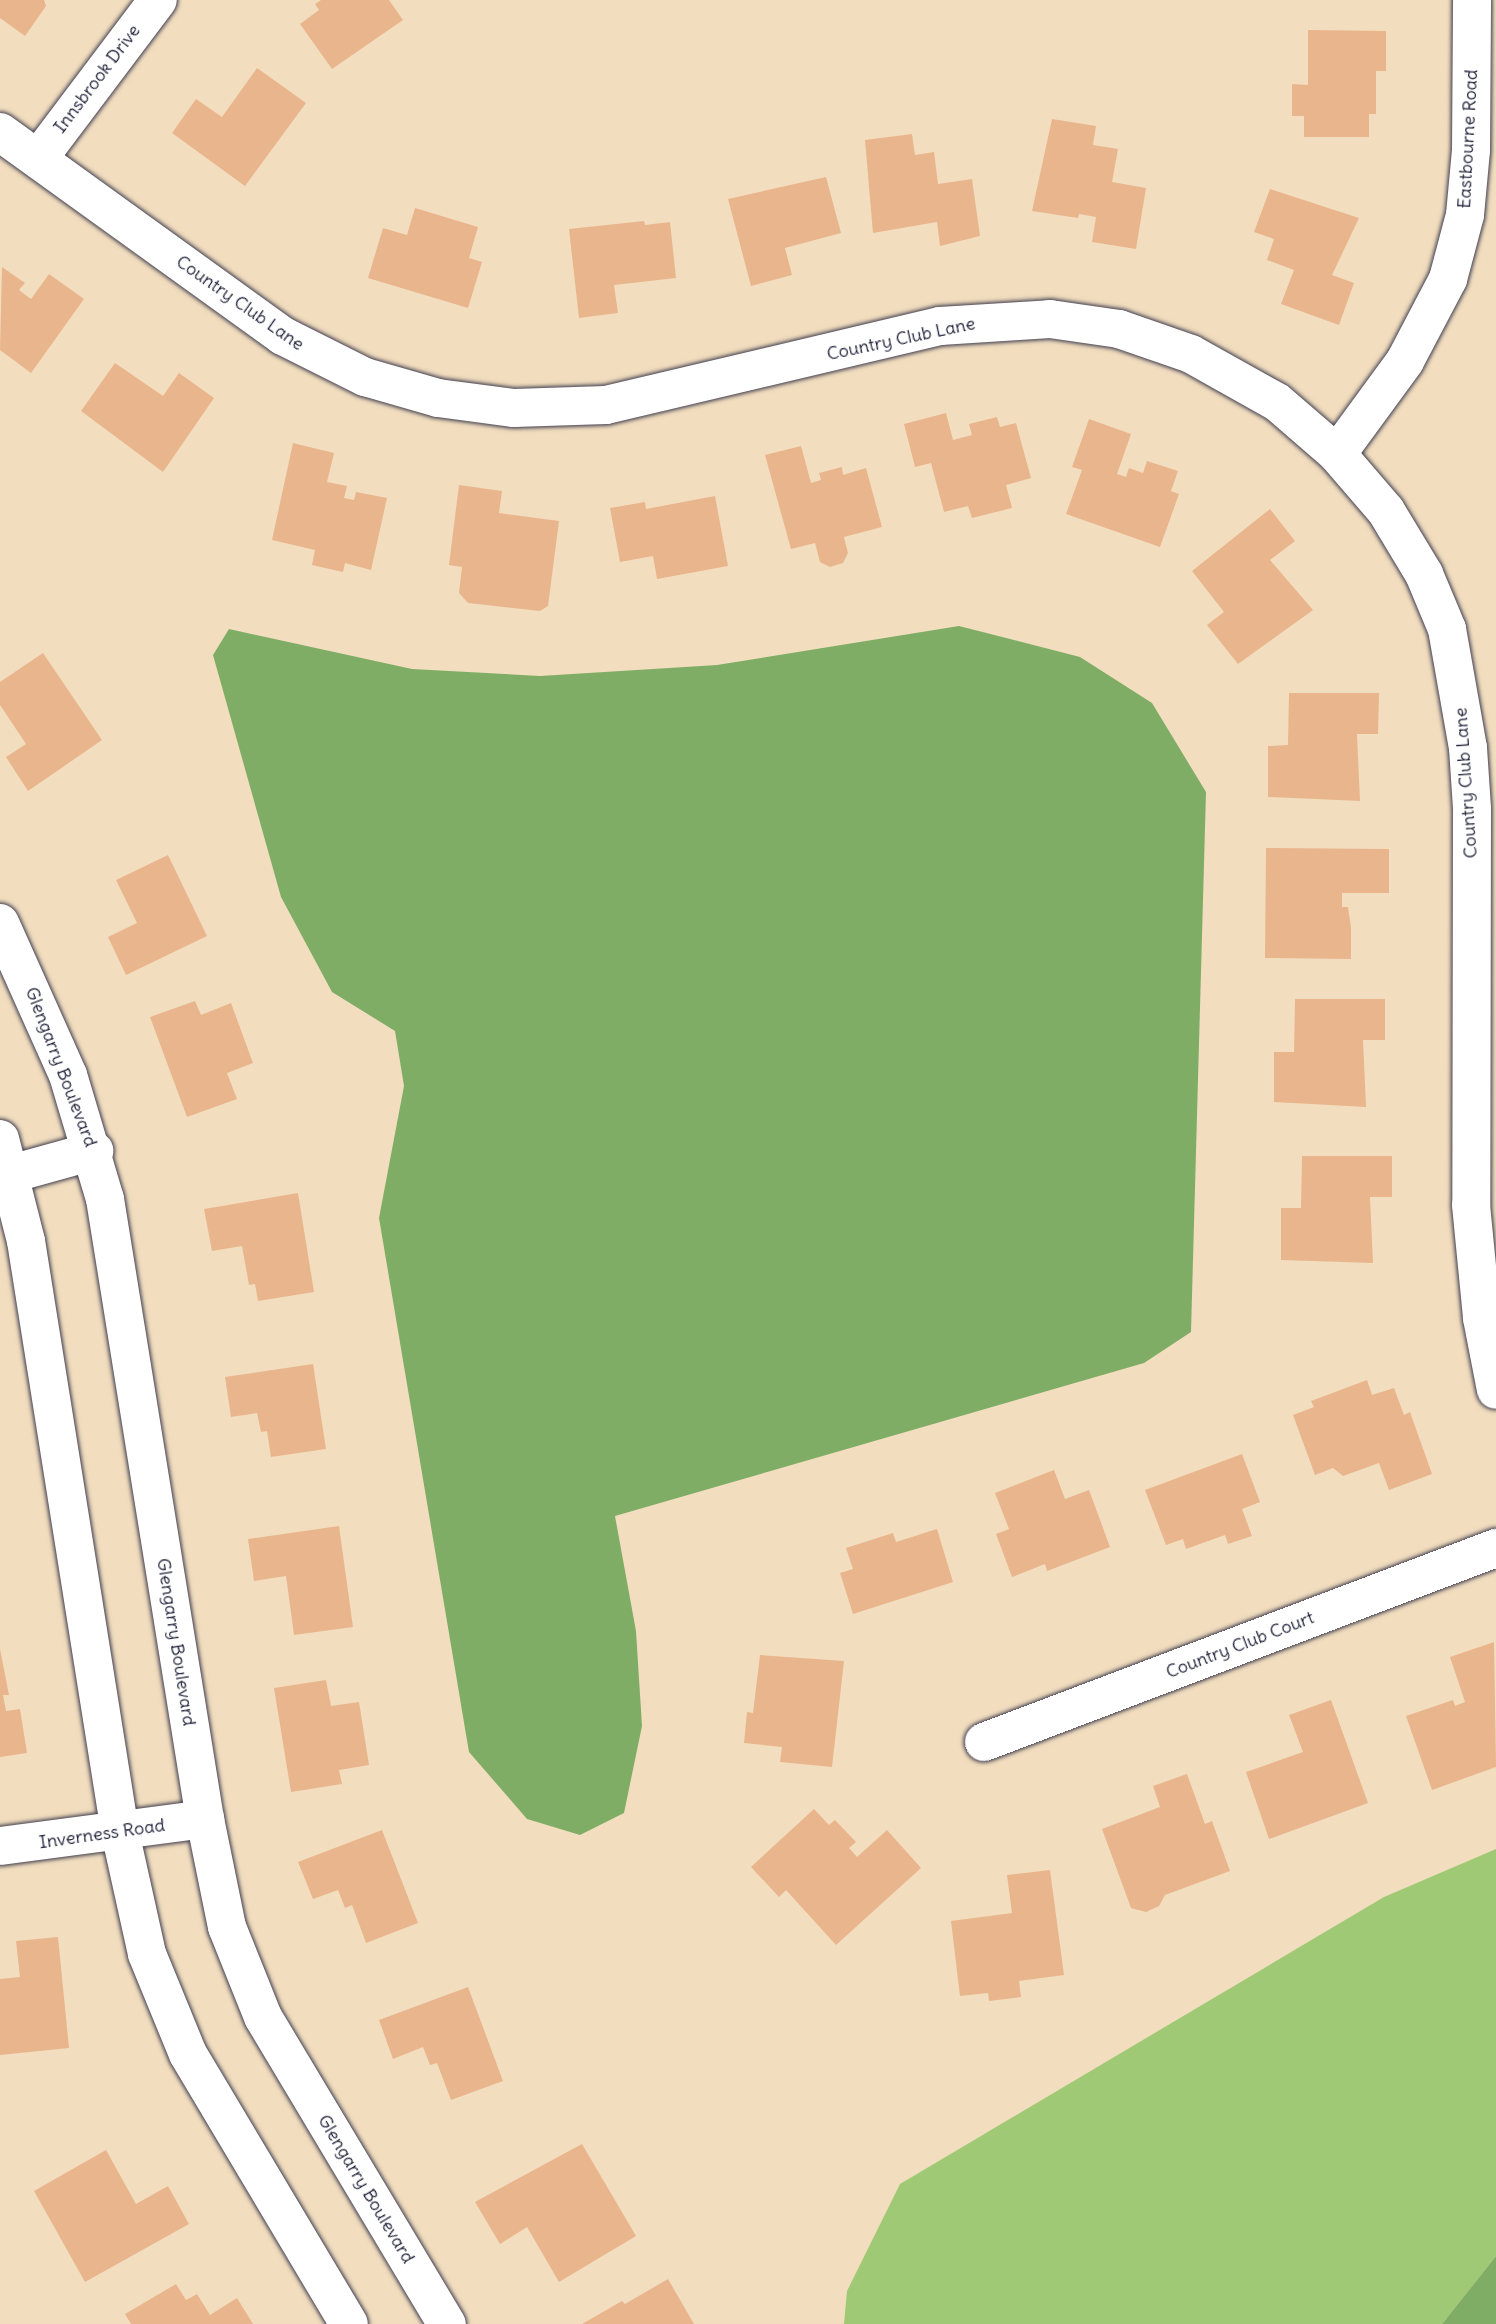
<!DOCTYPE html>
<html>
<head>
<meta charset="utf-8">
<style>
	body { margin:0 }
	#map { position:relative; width:1496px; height:2324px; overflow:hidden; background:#f2debf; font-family:Delius,sans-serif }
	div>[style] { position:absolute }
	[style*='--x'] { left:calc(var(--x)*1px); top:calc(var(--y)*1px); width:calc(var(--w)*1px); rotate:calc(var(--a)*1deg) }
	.green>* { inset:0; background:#a0c975 }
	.forest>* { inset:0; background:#80ad66 }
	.building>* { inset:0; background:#e9b58d }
	.roads { filter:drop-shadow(0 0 2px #413e4f) drop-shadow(0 0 2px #413e4f) }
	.minor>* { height:38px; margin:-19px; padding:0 19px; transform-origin:19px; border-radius:19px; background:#fff }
	.tertiary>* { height:38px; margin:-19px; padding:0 19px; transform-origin:19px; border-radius:19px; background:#fff }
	span { translate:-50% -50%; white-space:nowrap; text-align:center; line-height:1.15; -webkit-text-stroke:6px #fff; paint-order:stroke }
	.street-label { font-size:18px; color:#22223b }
</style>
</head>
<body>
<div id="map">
	<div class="green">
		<i style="clip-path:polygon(1496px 1849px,1496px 2256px,1442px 2324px,844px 2324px,847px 2291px,900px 2184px,1384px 1897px)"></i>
	</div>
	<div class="forest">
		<i style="clip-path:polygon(959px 626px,1080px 657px,1152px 703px,1206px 792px,1191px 1332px,1144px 1363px,615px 1516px,636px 1631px,642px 1726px,624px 1813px,580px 1835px,527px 1819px,469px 1752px,379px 1218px,404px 1086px,395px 1031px,332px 992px,281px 897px,213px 655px,229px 629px,412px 669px,540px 676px,717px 665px)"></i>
		<i style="clip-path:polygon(1496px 2256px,1496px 2324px,1442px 2324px)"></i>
	</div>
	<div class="building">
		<i style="clip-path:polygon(0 0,44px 0,46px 6px,25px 36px,0 18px)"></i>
		<i style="clip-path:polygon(321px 0,389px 0,403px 20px,332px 69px,300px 24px,319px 10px,315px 4px)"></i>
		<i style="clip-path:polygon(1308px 30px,1386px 31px,1386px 71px,1376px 71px,1376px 114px,1369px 114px,1369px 137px,1304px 137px,1304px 116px,1292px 116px,1292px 84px,1308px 85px)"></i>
		<i style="clip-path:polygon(257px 68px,306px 103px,245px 186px,172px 133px,196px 99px,222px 117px)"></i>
		<i style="clip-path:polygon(1052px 119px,1096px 126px,1093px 145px,1118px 149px,1112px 182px,1146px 188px,1136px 249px,1092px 242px,1096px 217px,1079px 214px,1078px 218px,1032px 211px)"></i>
		<i style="clip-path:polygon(912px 134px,915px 155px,934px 152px,938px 184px,972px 179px,980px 236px,940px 246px,937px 222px,873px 233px,865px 140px)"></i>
		<i style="clip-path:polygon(826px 177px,841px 233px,785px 248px,792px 275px,751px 286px,728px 199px)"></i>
		<i style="clip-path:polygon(1270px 189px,1359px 218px,1332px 275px,1354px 283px,1339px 325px,1281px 304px,1294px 270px,1267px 260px,1274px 239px,1254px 232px)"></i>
		<i style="clip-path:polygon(415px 208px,478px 227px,469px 258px,482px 262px,468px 308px,368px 278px,383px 228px,407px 235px)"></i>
		<i style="clip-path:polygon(644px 221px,645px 225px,670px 222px,676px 278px,614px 285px,618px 313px,579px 318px,569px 229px)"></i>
		<i style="clip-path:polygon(2px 267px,25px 283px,19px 290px,31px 299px,49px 274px,84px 299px,31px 373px,0 350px)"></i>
		<i style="clip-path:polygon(115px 363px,163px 396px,179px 373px,214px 398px,163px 472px,81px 411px)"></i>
		<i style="clip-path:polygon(946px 413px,953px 440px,972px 435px,969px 424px,997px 417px,1000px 427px,1016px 423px,1031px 478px,1006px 485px,1012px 508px,972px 518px,968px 506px,944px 512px,931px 463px,915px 467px,904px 424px)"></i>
		<i style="clip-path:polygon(1089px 419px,1131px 434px,1117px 474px,1126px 477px,1129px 468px,1143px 473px,1147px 461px,1178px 471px,1171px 491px,1179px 494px,1160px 547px,1066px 514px,1082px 470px,1072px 467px)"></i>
		<i style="clip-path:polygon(293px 443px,334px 453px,327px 482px,347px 486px,344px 498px,354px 500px,356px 492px,387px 498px,371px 570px,345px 563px,343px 572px,312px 565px,315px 550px,272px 540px)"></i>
		<i style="clip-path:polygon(801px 446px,811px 483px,821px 480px,819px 473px,842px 467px,843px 475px,866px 468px,882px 527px,844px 537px,848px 553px,843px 563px,830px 567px,820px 562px,815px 543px,791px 549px,765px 455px)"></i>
		<i style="clip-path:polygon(459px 485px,502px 491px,499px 513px,559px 521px,548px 606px,540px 611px,468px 603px,459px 593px,462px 567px,449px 565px)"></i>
		<i style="clip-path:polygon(715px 496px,728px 566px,657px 579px,653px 556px,620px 562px,610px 508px,645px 502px,646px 509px)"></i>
		<i style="clip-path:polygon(1270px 509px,1295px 541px,1270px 560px,1313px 610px,1238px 664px,1207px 625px,1224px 612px,1192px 571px)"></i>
		<i style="clip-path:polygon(43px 653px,102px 740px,28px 791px,6px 757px,26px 744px,0 705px,0 682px)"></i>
		<i style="clip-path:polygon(1289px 693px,1379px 693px,1378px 734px,1357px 734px,1360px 801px,1268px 797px,1268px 746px,1288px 745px)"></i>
		<i style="clip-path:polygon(1266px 848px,1389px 849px,1389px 893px,1342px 893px,1342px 907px,1348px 907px,1351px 928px,1351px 959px,1265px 958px)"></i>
		<i style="clip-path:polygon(168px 855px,207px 936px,126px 975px,108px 937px,137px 923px,116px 880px)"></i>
		<i style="clip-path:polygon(1295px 999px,1385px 999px,1385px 1040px,1363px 1040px,1366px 1107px,1274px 1102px,1274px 1052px,1294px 1052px)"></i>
		<i style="clip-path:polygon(195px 1001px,201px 1015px,231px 1003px,253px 1063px,227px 1073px,237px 1099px,187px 1117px,150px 1017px)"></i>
		<i style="clip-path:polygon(1302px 1156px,1392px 1156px,1392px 1197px,1370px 1197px,1373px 1263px,1281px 1260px,1281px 1208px,1301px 1208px)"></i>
		<i style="clip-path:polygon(298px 1193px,314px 1292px,258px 1301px,255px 1284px,249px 1285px,242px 1246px,212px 1251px,204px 1209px)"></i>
		<i style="clip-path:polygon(313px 1364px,326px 1449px,271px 1457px,267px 1431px,261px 1432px,257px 1413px,231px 1417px,225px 1377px)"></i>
		<i style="clip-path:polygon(1367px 1380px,1372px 1395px,1394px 1388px,1404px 1415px,1410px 1412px,1432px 1474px,1389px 1490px,1379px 1463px,1343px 1476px,1333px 1468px,1315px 1475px,1293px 1415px,1314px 1407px,1311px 1401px)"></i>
		<i style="clip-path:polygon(1242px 1454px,1260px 1502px,1242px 1509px,1252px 1536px,1228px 1544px,1225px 1535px,1186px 1549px,1183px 1539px,1166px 1545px,1145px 1490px)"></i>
		<i style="clip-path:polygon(1054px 1470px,1065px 1499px,1089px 1490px,1110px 1547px,1047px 1571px,1045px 1564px,1012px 1577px,996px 1534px,1009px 1529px,995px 1493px)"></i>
		<i style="clip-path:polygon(339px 1526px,353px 1627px,294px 1635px,286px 1576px,254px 1581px,248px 1539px)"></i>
		<i style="clip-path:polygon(937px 1529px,953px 1582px,853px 1614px,840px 1573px,853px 1569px,846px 1548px,893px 1533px,896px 1542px)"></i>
		<i style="clip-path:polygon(1494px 1642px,1496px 1767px,1432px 1790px,1406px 1716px,1453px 1700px,1455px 1706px,1465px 1702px,1450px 1657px)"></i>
		<i style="clip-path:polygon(0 1649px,9px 1695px,3px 1695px,6px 1711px,20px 1709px,27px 1753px,0 1757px)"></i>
		<i style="clip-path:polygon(760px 1655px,844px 1661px,832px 1767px,780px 1762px,782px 1747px,744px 1743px,747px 1712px,753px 1713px)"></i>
		<i style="clip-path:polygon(326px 1680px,331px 1706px,359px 1702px,369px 1765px,339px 1770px,342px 1784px,291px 1792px,274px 1688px)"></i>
		<i style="clip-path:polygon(1331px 1700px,1368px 1803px,1269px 1839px,1246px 1772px,1303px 1752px,1289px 1715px)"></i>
		<i style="clip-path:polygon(1187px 1774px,1205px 1824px,1212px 1821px,1230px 1871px,1165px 1895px,1159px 1906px,1146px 1912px,1131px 1908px,1102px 1829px,1160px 1807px,1153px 1786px)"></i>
		<i style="clip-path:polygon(814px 1809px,829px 1825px,835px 1820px,856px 1842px,849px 1848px,857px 1857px,887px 1830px,921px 1868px,836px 1945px,786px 1890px,779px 1897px,751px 1867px)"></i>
		<i style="clip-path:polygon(382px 1830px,418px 1923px,366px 1943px,352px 1905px,345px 1908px,338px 1890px,313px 1899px,298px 1862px)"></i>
		<i style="clip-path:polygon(1050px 1870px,1064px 1975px,1019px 1981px,1021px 1997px,989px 2001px,988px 1993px,960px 1996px,951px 1921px,1012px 1913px,1007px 1875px)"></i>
		<i style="clip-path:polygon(58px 1937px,69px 2048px,0 2055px,0 1979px,20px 1977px,16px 1941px)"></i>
		<i style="clip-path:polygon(468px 1987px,503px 2081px,451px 2100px,437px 2063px,430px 2065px,423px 2047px,393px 2059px,379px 2020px)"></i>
		<i style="clip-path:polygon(582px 2144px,636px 2236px,559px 2282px,527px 2227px,500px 2244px,475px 2202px)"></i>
		<i style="clip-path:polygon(106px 2150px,136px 2204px,168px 2186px,189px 2224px,85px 2282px,34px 2191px)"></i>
		<i style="clip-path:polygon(668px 2279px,694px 2324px,582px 2324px,622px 2301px,625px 2304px)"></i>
		<i style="clip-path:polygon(176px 2284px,186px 2300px,197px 2294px,210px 2315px,237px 2298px,253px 2324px,131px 2324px,125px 2314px)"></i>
	</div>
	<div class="roads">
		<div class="minor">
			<i style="--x:0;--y:132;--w:349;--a:35.8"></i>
			<i style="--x:283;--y:336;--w:92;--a:26.6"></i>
			<i style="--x:365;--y:377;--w:76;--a:16"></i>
			<i style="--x:438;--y:398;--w:77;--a:7.5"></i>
			<i style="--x:514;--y:408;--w:92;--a:-1.9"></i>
			<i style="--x:606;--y:405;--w:343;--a:-13.3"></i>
			<i style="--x:940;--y:326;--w:110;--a:-3.6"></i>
			<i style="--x:1050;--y:319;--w:70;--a:8.2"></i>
			<i style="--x:1119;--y:329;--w:76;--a:19.1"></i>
			<i style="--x:1191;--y:354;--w:98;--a:29.2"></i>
			<i style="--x:1277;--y:402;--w:79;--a:40.9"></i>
			<i style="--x:1337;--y:454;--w:75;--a:49.3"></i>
			<i style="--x:1386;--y:511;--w:74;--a:58.9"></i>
			<i style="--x:1424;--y:574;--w:60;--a:67.3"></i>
			<i style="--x:1447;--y:629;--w:121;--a:80"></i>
			<i style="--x:1468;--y:748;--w:61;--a:86.2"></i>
			<i style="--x:1472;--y:809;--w:396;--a:90.1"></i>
			<i style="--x:1471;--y:1205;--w:114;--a:84.4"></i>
			<i style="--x:1482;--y:1318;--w:73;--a:79"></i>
			<i style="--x:38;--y:159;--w:199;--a:-53"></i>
			<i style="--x:1337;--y:454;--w:115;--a:-53.8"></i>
			<i style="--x:1405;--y:361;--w:93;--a:-62.3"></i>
			<i style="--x:1448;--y:279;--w:66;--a:-75.1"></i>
			<i style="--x:1465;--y:215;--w:65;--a:-84.7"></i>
			<i style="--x:1471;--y:150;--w:150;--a:-89.6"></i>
			<i style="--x:0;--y:1177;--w:98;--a:-15.5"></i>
			<i style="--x:984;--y:1742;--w:548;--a:-20.75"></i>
			<i style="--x:0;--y:1846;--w:207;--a:-7.5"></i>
		</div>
		<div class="tertiary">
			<i style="--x:0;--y:923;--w:167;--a:65.9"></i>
			<i style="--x:68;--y:1075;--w:129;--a:73.4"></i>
			<i style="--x:105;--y:1199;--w:628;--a:80.84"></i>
			<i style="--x:205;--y:1819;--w:110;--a:78.5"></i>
			<i style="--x:227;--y:1927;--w:97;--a:68.2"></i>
			<i style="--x:263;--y:2017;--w:358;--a:59.1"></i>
			<i style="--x:0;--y:1139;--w:105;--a:75.7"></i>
			<i style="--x:26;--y:1241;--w:598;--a:80.96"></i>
			<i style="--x:120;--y:1832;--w:125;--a:77.5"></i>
			<i style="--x:147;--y:1954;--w:108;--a:67.7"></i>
			<i style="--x:188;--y:2054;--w:314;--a:59.2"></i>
		</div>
	</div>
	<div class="street-label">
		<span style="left:97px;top:79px;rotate:-53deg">Innsbrook Drive</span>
		<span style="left:1468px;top:139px;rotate:-87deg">Eastbourne Road</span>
		<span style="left:240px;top:303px;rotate:35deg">Country Club Lane</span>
		<span style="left:901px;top:339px;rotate:-12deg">Country Club Lane</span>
		<span style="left:1466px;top:783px;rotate:-94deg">Country Club Lane</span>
		<span style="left:61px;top:1067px;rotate:69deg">Glengarry Boulevard</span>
		<span style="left:176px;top:1642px;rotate:81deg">Glengarry Boulevard</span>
		<span style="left:1240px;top:1645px;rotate:-21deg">Country Club Court</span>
		<span style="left:102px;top:1834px;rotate:-8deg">Inverness Road</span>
		<span style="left:366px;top:2189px;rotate:59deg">Glengarry Boulevard</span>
	</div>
</div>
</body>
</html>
